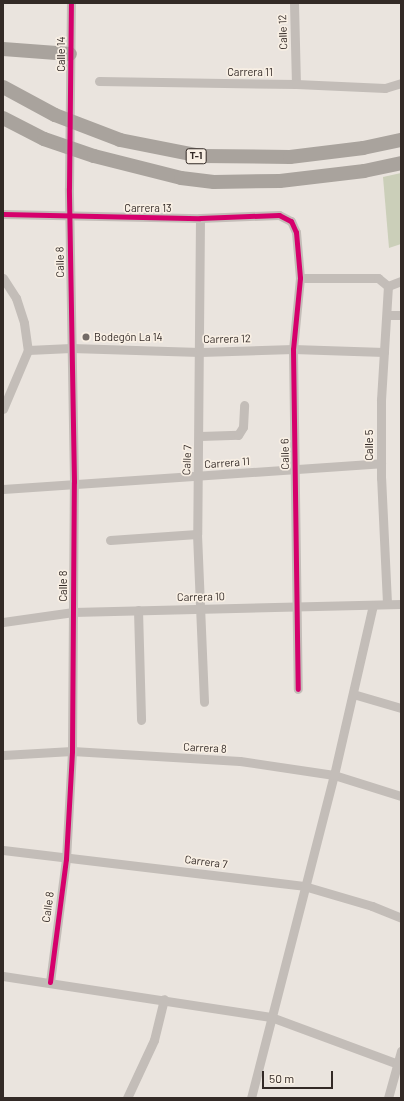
<!DOCTYPE html>
<html>
<head>
<meta charset="utf-8">
<style>
	body { margin:0 }
	#map { position:relative; width:404px; height:1101px; overflow:hidden; background:#eae4de; font-family:Barlow,sans-serif }
	div>[style] { position:absolute }
	[style*='--x'] { left:calc(var(--x)*1px); top:calc(var(--y)*1px); width:calc(var(--w)*1px); rotate:calc(var(--a)*1deg) }
	.green>* { inset:0; background:#cbcfb9 }
	.minor>* { height:9px; margin:-4.5px; padding:0 4.5px; transform-origin:4.5px; border-radius:4.5px; background:#c3bdb8 }
	.highway>* { height:14px; margin:-7px; padding:0 7px; transform-origin:7px; border-radius:7px; background:#a9a39d }
	.cycleway>* { height:5px; margin:-2.5px; padding:0 2.5px; transform-origin:2.5px; border-radius:2.5px; background:#d6006c }
	.dots>* { width:11px; height:11px; translate:-50% -50%; box-sizing:border-box; border:2px solid #f8efe4; border-radius:50% }
	span { translate:-50% -50%; white-space:nowrap; text-align:center; line-height:1.15; -webkit-text-stroke:3.5px #f8efe4; paint-order:stroke }
	.shield-label span { padding:1px 3px; background:#f8efe4; border:1px solid; border-radius:3px; -webkit-text-stroke-width:0 }
	.shield-label { font-size:10px; color:#332a26; font-weight:700 }
	.street-label { font-size:11px; color:#332a26 }
	.poi-label { font-size:11px; color:#332a26 }
	.left { translate:0 -50%; text-align:left }
	.frame { position:absolute; inset:0; border:4px solid #332a26; pointer-events:none }
	.scale { position:absolute; left:262px; top:1071px; width:71px; height:18px; box-sizing:border-box; border:2px solid #332a26; border-top:0; padding-left:5px; font-size:12px; line-height:14px; white-space:nowrap; color:#332a26; -webkit-text-stroke:3px #f8efe4; paint-order:stroke }
</style>
</head>
<body>
<div id="map">
	<div class="green">
		<i style="clip-path:polygon(401px 173px,401px 244px,389px 248px,383px 177px)"></i>
	</div>
	<div class="minor">
		<i style="--x:294;--y:3;--w:81;--a:88.6"></i>
		<i style="--x:99;--y:81;--w:197;--a:0.9"></i>
		<i style="--x:296;--y:84;--w:89;--a:2.6"></i>
		<i style="--x:385;--y:88;--w:17;--a:-17"></i>
		<i style="--x:3;--y:214;--w:197;--a:1.2"></i>
		<i style="--x:200;--y:218;--w:79;--a:-2.2"></i>
		<i style="--x:279;--y:215;--w:13;--a:27"></i>
		<i style="--x:291;--y:221;--w:12;--a:66"></i>
		<i style="--x:296;--y:232;--w:46;--a:85"></i>
		<i style="--x:300;--y:278;--w:71;--a:95.6"></i>
		<i style="--x:293;--y:349;--w:340;--a:89.2"></i>
		<i style="--x:200;--y:218;--w:316;--a:90.5"></i>
		<i style="--x:197;--y:534;--w:168;--a:87.6"></i>
		<i style="--x:3;--y:278;--w:24;--a:57"></i>
		<i style="--x:16;--y:298;--w:26;--a:72"></i>
		<i style="--x:24;--y:323;--w:27;--a:82"></i>
		<i style="--x:28;--y:350;--w:64;--a:113"></i>
		<i style="--x:300;--y:278;--w:78;--a:0"></i>
		<i style="--x:378;--y:278;--w:13;--a:39"></i>
		<i style="--x:388;--y:286;--w:14;--a:-21"></i>
		<i style="--x:388;--y:315;--w:13;--a:0"></i>
		<i style="--x:28;--y:350;--w:43;--a:-2.7"></i>
		<i style="--x:71;--y:348;--w:129;--a:1.8"></i>
		<i style="--x:200;--y:352;--w:93;--a:-1.8"></i>
		<i style="--x:293;--y:349;--w:91;--a:1.9"></i>
		<i style="--x:200;--y:436;--w:38;--a:-2"></i>
		<i style="--x:238;--y:435;--w:9;--a:-58"></i>
		<i style="--x:243;--y:427;--w:22;--a:-87"></i>
		<i style="--x:3;--y:489;--w:379;--a:-3.9"></i>
		<i style="--x:110;--y:540;--w:87;--a:-3.9"></i>
		<i style="--x:387;--y:603;--w:125;--a:-92.7"></i>
		<i style="--x:381;--y:478;--w:78;--a:-90"></i>
		<i style="--x:381;--y:400;--w:114;--a:-86.5"></i>
		<i style="--x:138;--y:610;--w:110;--a:88.4"></i>
		<i style="--x:3;--y:622;--w:71;--a:-8.1"></i>
		<i style="--x:73;--y:612;--w:328;--a:-1.4"></i>
		<i style="--x:353;--y:694;--w:50;--a:16.3"></i>
		<i style="--x:3;--y:755;--w:69;--a:-3.3"></i>
		<i style="--x:72;--y:751;--w:168;--a:3.4"></i>
		<i style="--x:240;--y:761;--w:95;--a:8.5"></i>
		<i style="--x:334;--y:775;--w:70;--a:17.4"></i>
		<i style="--x:3;--y:850;--w:303;--a:6.8"></i>
		<i style="--x:304;--y:886;--w:71;--a:16.4"></i>
		<i style="--x:372;--y:906;--w:31;--a:22"></i>
		<i style="--x:3;--y:976;--w:271;--a:8.7"></i>
		<i style="--x:271;--y:1017;--w:139;--a:20.3"></i>
		<i style="--x:50;--y:982;--w:124;--a:-82.6"></i>
		<i style="--x:66;--y:859;--w:108;--a:-86.8"></i>
		<i style="--x:72;--y:751;--w:269;--a:-89.6"></i>
		<i style="--x:74;--y:482;--w:294;--a:-91"></i>
		<i style="--x:69;--y:188;--w:185;--a:-89.4"></i>
		<i style="--x:127;--y:1098;--w:64;--a:-65"></i>
		<i style="--x:154;--y:1040;--w:42;--a:-76.3"></i>
		<i style="--x:251;--y:1098;--w:333;--a:-75.6"></i>
		<i style="--x:334;--y:775;--w:174;--a:-77.1"></i>
		<i style="--x:388;--y:1098;--w:49;--a:-74.5"></i>
	</div>
	<div class="highway">
		<i style="--x:3;--y:49;--w:67;--a:4.3"></i>
		<i style="--x:3;--y:87;--w:59;--a:28.3"></i>
		<i style="--x:55;--y:115;--w:70;--a:21"></i>
		<i style="--x:120;--y:140;--w:83;--a:11.2"></i>
		<i style="--x:201;--y:156;--w:89;--a:0.6"></i>
		<i style="--x:290;--y:157;--w:74;--a:-7"></i>
		<i style="--x:363;--y:148;--w:39;--a:-12"></i>
		<i style="--x:3;--y:118;--w:46;--a:27.1"></i>
		<i style="--x:44;--y:139;--w:53;--a:18.8"></i>
		<i style="--x:94;--y:156;--w:90;--a:14.2"></i>
		<i style="--x:181;--y:178;--w:33;--a:7"></i>
		<i style="--x:214;--y:182;--w:66;--a:-0.9"></i>
		<i style="--x:280;--y:181;--w:85;--a:-6.8"></i>
		<i style="--x:364;--y:171;--w:38;--a:-12"></i>
	</div>
	<div class="cycleway">
		<i style="--x:3;--y:214;--w:197;--a:1.2"></i>
		<i style="--x:200;--y:218;--w:79;--a:-2.2"></i>
		<i style="--x:279;--y:215;--w:13;--a:27"></i>
		<i style="--x:291;--y:221;--w:12;--a:66"></i>
		<i style="--x:296;--y:232;--w:46;--a:85"></i>
		<i style="--x:300;--y:278;--w:71;--a:95.6"></i>
		<i style="--x:293;--y:349;--w:340;--a:89.2"></i>
		<i style="--x:50;--y:982;--w:124;--a:-82.6"></i>
		<i style="--x:66;--y:859;--w:108;--a:-86.8"></i>
		<i style="--x:72;--y:751;--w:269;--a:-89.6"></i>
		<i style="--x:74;--y:482;--w:294;--a:-91"></i>
		<i style="--x:69;--y:188;--w:185;--a:-89.4"></i>
	</div>
	<div class="dots">
		<i style="left:86px;top:337px;background:#736b66"></i>
	</div>
	<div class="shield-label">
		<span style="left:196px;top:156px">T-1</span>
	</div>
	<div class="street-label">
		<span style="left:283px;top:32px;rotate:-92deg">Calle 12</span>
		<span style="left:61px;top:54px;rotate:-90deg">Calle 14</span>
		<span style="left:250px;top:72px">Carrera 11</span>
		<span style="left:148px;top:208px">Carrera 13</span>
		<span style="left:60px;top:262px;rotate:-91deg">Calle 8</span>
		<span style="left:227px;top:339px;rotate:-1deg">Carrera 12</span>
		<span style="left:369px;top:445px;rotate:-90deg">Calle 5</span>
		<span style="left:285px;top:454px;rotate:-91deg">Calle 6</span>
		<span style="left:187px;top:460px;rotate:-87deg">Calle 7</span>
		<span style="left:227px;top:463px;rotate:-4deg">Carrera 11</span>
		<span style="left:63px;top:586px;rotate:-90deg">Calle 8</span>
		<span style="left:201px;top:597px;rotate:-1deg">Carrera 10</span>
		<span style="left:205px;top:748px;rotate:3deg">Carrera 8</span>
		<span style="left:206px;top:862px;rotate:7deg">Carrera 7</span>
		<span style="left:48px;top:907px;rotate:-82deg">Calle 8</span>
	</div>
	<div class="poi-label">
		<span class="left" style="left:94px;top:337px">Bodegón La 14</span>
	</div>
	<div class="frame"></div>
	<div class="scale">50 m</div>
</div>
</body>
</html>
